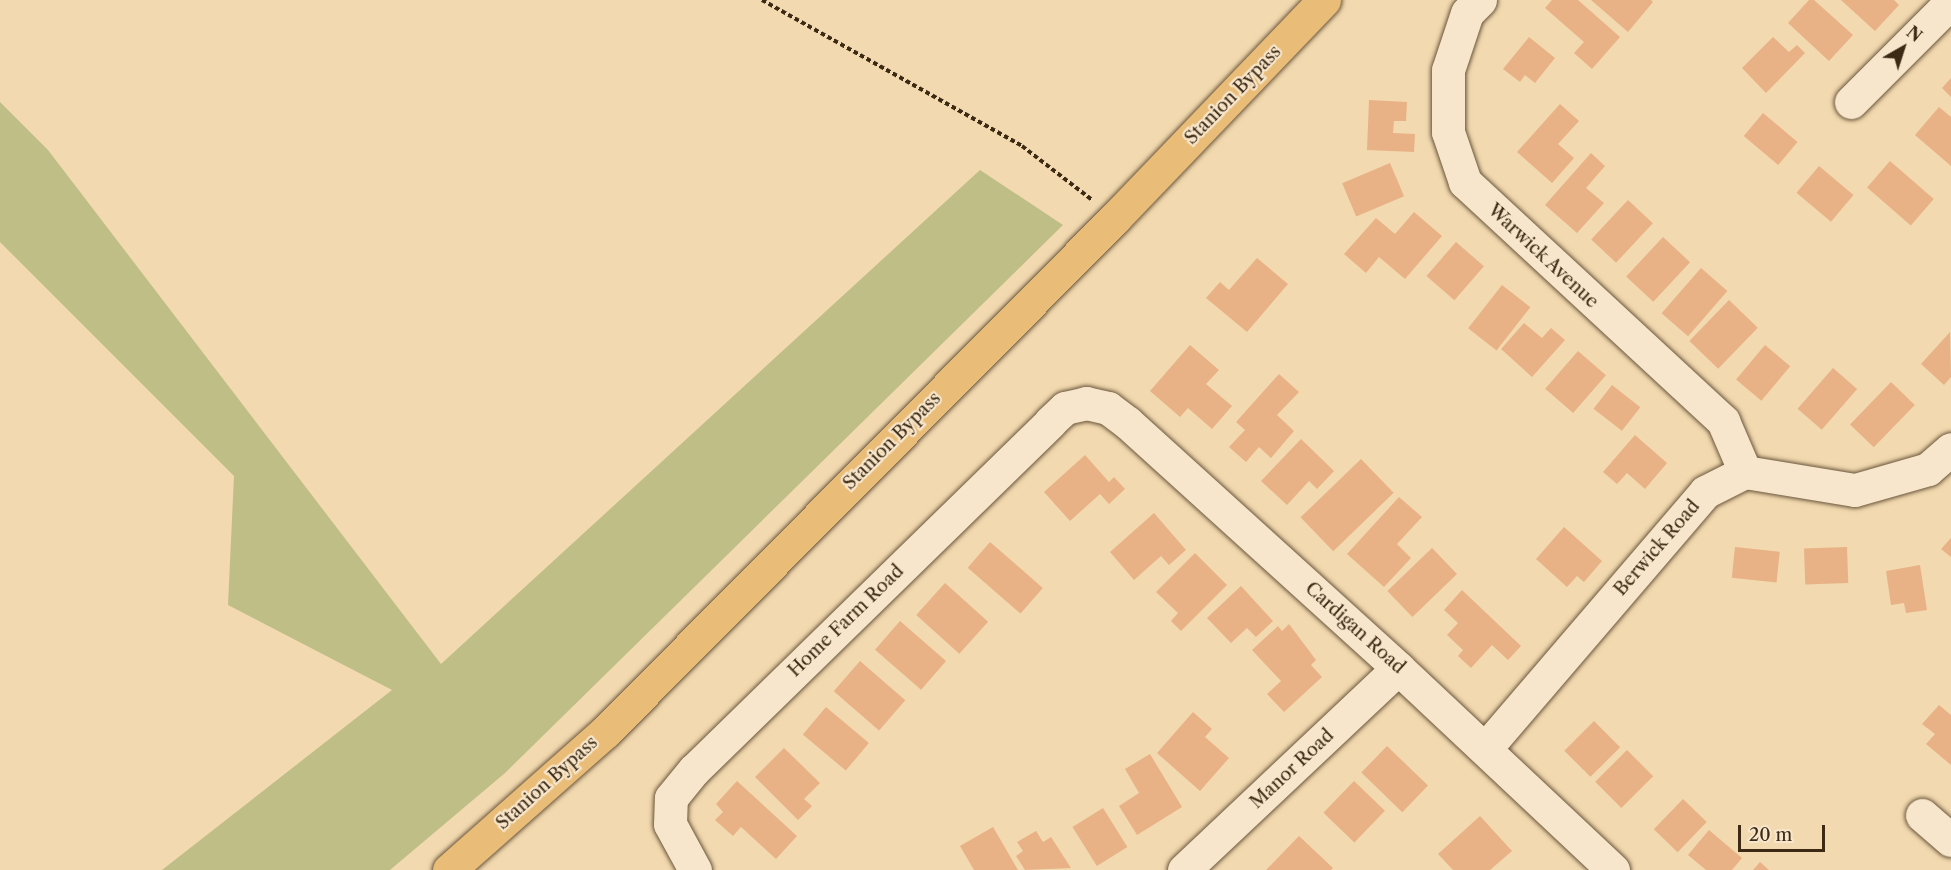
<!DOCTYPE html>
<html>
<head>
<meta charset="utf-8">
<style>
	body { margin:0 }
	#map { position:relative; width:1951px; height:870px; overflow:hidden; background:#f2d9af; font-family:"Libre Caslon Text",serif }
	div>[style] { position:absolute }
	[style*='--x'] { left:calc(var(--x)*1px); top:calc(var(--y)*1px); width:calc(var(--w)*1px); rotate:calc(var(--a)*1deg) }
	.green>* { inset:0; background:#bfbe87 }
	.building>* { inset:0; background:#e9b286; transform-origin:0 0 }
	.path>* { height:4px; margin-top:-2px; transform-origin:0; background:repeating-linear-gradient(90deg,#3c2a15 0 4.5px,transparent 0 7.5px) }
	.roads { filter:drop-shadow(0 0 2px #6a563c) drop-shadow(0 0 2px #6a563c) }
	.minor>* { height:33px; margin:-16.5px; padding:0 16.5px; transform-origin:16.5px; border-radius:16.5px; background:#f7e6cb }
	.major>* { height:33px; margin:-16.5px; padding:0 16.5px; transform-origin:16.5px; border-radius:16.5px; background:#e9bc78 }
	span { translate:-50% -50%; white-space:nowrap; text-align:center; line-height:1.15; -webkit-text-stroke:4.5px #f7e6cb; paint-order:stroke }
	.street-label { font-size:18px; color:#3c2a15 }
	.north { position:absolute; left:1873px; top:18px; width:60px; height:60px; -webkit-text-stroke:4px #f7e6cb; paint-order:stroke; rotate:39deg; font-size:16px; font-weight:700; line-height:24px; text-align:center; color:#3c2a15 }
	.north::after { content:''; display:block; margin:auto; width:21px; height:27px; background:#3c2a15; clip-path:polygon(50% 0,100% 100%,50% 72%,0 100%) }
	.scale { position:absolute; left:1738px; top:825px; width:87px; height:27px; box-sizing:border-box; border:3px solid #3c2a15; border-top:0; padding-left:8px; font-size:18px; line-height:21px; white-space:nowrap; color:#3c2a15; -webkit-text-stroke:4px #f7e6cb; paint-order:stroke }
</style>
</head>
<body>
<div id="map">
	<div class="green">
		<i style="clip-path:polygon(0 102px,48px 150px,441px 664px,980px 170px,1063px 225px,505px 773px,390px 870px,162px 870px,392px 690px,228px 605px,234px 476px,0 242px)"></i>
	</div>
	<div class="building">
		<i style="clip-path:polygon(1552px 0,1578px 0,1620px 37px,1592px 69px,1574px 53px,1584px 42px,1545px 8px)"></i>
		<i style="clip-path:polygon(1591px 0,1651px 0,1653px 2px,1628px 32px)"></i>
		<i style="clip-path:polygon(1809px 0,1814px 0,1853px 35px,1829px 61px,1788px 23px)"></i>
		<i style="clip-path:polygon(1841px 0,1894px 0,1899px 5px,1875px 31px)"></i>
		<i style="clip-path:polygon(1529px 37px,1555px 58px,1535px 83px,1525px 75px,1520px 82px,1503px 69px)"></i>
		<i style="clip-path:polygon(1773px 37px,1789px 52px,1797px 45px,1805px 53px,1766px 93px,1742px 68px)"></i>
		<i style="clip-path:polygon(1951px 78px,1951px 97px,1942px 88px)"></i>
		<i style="clip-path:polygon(1369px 100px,1407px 102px,1406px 121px,1394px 121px,1393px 133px,1415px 134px,1414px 152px,1367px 150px)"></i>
		<i style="clip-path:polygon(1560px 104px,1579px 121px,1558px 144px,1574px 158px,1552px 183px,1517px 152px)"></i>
		<i style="clip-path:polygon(1939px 107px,1951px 117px,1951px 166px,1915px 135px)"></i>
		<i style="left:1763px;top:113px;width:45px;height:30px;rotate:40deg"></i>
		<i style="clip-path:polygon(1591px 153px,1605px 166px,1586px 188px,1604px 203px,1577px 233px,1545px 205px)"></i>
		<i style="left:1890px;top:161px;width:58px;height:35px;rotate:41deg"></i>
		<i style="left:1390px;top:163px;width:36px;height:52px;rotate:67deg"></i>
		<i style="left:1819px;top:166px;width:45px;height:35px;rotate:40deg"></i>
		<i style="left:1628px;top:200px;width:34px;height:54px;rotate:43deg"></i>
		<i style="clip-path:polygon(1414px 212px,1442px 236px,1405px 279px,1379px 257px,1366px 273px,1344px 254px,1376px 218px,1395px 234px)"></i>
		<i style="left:1663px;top:237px;width:37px;height:54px;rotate:43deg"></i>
		<i style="left:1456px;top:242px;width:37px;height:45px;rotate:41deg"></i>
		<i style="clip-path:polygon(1257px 258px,1288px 284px,1247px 332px,1206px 298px,1220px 282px,1229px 290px)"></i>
		<i style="left:1701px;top:268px;width:35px;height:60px;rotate:41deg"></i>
		<i style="left:1502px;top:285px;width:36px;height:55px;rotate:38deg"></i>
		<i style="left:1729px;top:300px;width:40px;height:57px;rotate:44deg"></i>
		<i style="clip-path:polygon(1524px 323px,1542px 338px,1551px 328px,1565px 340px,1532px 377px,1501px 349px)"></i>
		<i style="clip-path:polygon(1950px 332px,1951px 377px,1944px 385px,1921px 364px)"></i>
		<i style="clip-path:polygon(1190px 345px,1219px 370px,1206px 384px,1232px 406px,1212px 429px,1188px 408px,1180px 417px,1150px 391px)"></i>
		<i style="left:1765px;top:345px;width:33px;height:45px;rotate:40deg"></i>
		<i style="left:1578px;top:351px;width:37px;height:50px;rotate:41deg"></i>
		<i style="left:1833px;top:368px;width:32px;height:54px;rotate:41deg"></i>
		<i style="clip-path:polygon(1279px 374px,1299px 392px,1277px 415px,1294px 431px,1271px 458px,1259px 447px,1246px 462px,1229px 447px,1245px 430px,1236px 422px)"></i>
		<i style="left:1891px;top:382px;width:33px;height:59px;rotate:44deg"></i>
		<i style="left:1612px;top:385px;width:36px;height:30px;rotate:38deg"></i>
		<i style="clip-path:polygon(1635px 435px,1667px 463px,1645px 489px,1627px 473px,1617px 484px,1603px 472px)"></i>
		<i style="clip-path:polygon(1301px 439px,1334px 471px,1317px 489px,1309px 481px,1287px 505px,1261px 481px)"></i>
		<i style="clip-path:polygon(1085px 455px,1109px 482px,1114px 477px,1125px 489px,1109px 504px,1100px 494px,1070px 521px,1044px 492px)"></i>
		<i style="left:1361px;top:459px;width:47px;height:84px;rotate:46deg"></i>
		<i style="clip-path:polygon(1399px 497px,1422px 517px,1397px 544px,1411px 558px,1384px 587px,1347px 554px)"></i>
		<i style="clip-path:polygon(1154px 513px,1186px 550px,1169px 565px,1161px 556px,1134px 580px,1110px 552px)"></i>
		<i style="clip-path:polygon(1564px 527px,1602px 561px,1584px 582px,1577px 576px,1567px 587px,1536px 559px)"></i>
		<i style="clip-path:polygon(1951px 538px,1951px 557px,1941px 549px)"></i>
		<i style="left:990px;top:542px;width:70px;height:34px;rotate:41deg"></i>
		<i style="left:1735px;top:547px;width:45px;height:31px;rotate:6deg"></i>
		<i style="left:1847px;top:547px;width:36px;height:43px;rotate:88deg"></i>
		<i style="left:1432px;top:548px;width:36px;height:62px;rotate:46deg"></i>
		<i style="clip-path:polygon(1195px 553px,1227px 585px,1181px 631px,1171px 621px,1178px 613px,1156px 592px)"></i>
		<i style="clip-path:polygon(1920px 565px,1927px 610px,1906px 613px,1904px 603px,1891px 605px,1886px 571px)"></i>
		<i style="left:945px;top:583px;width:58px;height:43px;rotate:42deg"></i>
		<i style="clip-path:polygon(1241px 586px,1273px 621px,1256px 637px,1247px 628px,1231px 643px,1207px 618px)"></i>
		<i style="clip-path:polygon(1462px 590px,1521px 646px,1508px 660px,1492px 645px,1471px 668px,1458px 656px,1463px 650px,1447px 635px,1458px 623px,1444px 610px)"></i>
		<i style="left:900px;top:621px;width:61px;height:38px;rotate:41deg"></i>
		<i style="clip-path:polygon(1289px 624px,1316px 660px,1311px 665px,1322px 677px,1284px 712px,1267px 694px,1281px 681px,1252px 650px,1278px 626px,1282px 631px)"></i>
		<i style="left:860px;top:661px;width:60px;height:40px;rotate:41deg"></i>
		<i style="clip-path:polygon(1939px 705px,1951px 715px,1951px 765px,1926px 744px,1935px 734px,1922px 724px)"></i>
		<i style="left:826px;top:707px;width:56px;height:36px;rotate:40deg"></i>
		<i style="clip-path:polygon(1193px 712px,1212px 729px,1205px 737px,1229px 758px,1200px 791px,1157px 753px)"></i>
		<i style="left:1594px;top:721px;width:37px;height:42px;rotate:45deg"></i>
		<i style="left:1387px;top:746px;width:57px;height:37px;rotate:44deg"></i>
		<i style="clip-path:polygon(784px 748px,820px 783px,804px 799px,812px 806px,798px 820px,755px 777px)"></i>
		<i style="left:1627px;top:750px;width:37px;height:45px;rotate:45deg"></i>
		<i style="clip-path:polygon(1150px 754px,1182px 807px,1137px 835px,1119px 806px,1139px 793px,1125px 769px)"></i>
		<i style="clip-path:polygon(737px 781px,797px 836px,776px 859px,741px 827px,733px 836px,715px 820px,723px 812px,716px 804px)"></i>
		<i style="left:1354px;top:781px;width:43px;height:44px;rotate:44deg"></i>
		<i style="left:1683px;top:799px;width:33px;height:42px;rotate:44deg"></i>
		<i style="left:1103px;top:808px;width:46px;height:36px;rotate:58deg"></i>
		<i style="clip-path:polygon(1480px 816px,1512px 851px,1490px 870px,1453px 870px,1438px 854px)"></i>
		<i style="clip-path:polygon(993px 827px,1018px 870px,974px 870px,960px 846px)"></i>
		<i style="clip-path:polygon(1709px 830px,1742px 858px,1732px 870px,1706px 870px,1688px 855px)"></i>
		<i style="clip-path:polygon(1036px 831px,1043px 842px,1051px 837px,1071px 868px,1025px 870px,1016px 856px,1023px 851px,1017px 842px)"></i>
		<i style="clip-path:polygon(1299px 836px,1333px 868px,1331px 870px,1266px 870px)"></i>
		<i style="clip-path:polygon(1760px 862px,1769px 870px,1753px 870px)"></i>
	</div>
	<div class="path">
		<i style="--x:762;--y:0;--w:298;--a:29.3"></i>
		<i style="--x:1022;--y:146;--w:88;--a:37.6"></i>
	</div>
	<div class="roads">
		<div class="minor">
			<i style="--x:1480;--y:0;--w:18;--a:135"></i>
			<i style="--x:1467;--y:13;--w:60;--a:108.4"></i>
			<i style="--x:1448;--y:70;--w:62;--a:90"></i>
			<i style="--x:1448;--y:132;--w:53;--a:71.2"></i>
			<i style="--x:1465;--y:182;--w:352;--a:42.8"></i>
			<i style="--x:1723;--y:421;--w:56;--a:66.7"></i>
			<i style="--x:1851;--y:102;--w:141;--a:-45"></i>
			<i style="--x:1485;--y:749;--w:338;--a:-49.4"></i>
			<i style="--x:1705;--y:492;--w:45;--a:-26.6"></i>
			<i style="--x:1745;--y:472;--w:111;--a:9.3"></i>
			<i style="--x:1855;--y:490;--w:76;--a:-16"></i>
			<i style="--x:1928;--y:469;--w:30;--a:-41"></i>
			<i style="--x:1922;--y:815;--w:38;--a:41"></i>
			<i style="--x:695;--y:870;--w:52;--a:-118.5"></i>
			<i style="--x:670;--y:824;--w:26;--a:-88"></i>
			<i style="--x:671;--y:798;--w:36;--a:-51"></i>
			<i style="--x:694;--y:770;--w:498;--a:-44.3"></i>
			<i style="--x:1050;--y:422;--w:21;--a:-43"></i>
			<i style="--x:1065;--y:408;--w:22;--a:-13"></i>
			<i style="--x:1086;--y:403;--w:23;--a:13"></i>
			<i style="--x:1108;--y:408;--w:25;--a:37"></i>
			<i style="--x:1128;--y:423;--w:365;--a:42.2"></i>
			<i style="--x:1398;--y:668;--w:295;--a:43.2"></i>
			<i style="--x:1184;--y:870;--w:294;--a:-43.3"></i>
		</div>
		<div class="major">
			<i style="--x:449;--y:870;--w:208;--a:-41.5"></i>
			<i style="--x:605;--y:732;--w:724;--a:-45.22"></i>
			<i style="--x:1115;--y:218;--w:302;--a:-46.2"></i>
		</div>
	</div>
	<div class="street-label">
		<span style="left:1233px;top:95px;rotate:-46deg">Stanion Bypass</span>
		<span style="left:1543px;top:256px;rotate:43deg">Warwick Avenue</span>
		<span style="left:892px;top:441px;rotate:-45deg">Stanion Bypass</span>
		<span style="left:1657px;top:548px;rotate:-49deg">Berwick Road</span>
		<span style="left:846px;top:621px;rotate:-44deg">Home Farm Road</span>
		<span style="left:1355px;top:628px;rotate:42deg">Cardigan Road</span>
		<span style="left:1292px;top:769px;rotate:-43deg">Manor Road</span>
		<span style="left:547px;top:783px;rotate:-42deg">Stanion Bypass</span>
	</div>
	<div class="north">N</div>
	<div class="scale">20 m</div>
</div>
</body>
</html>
